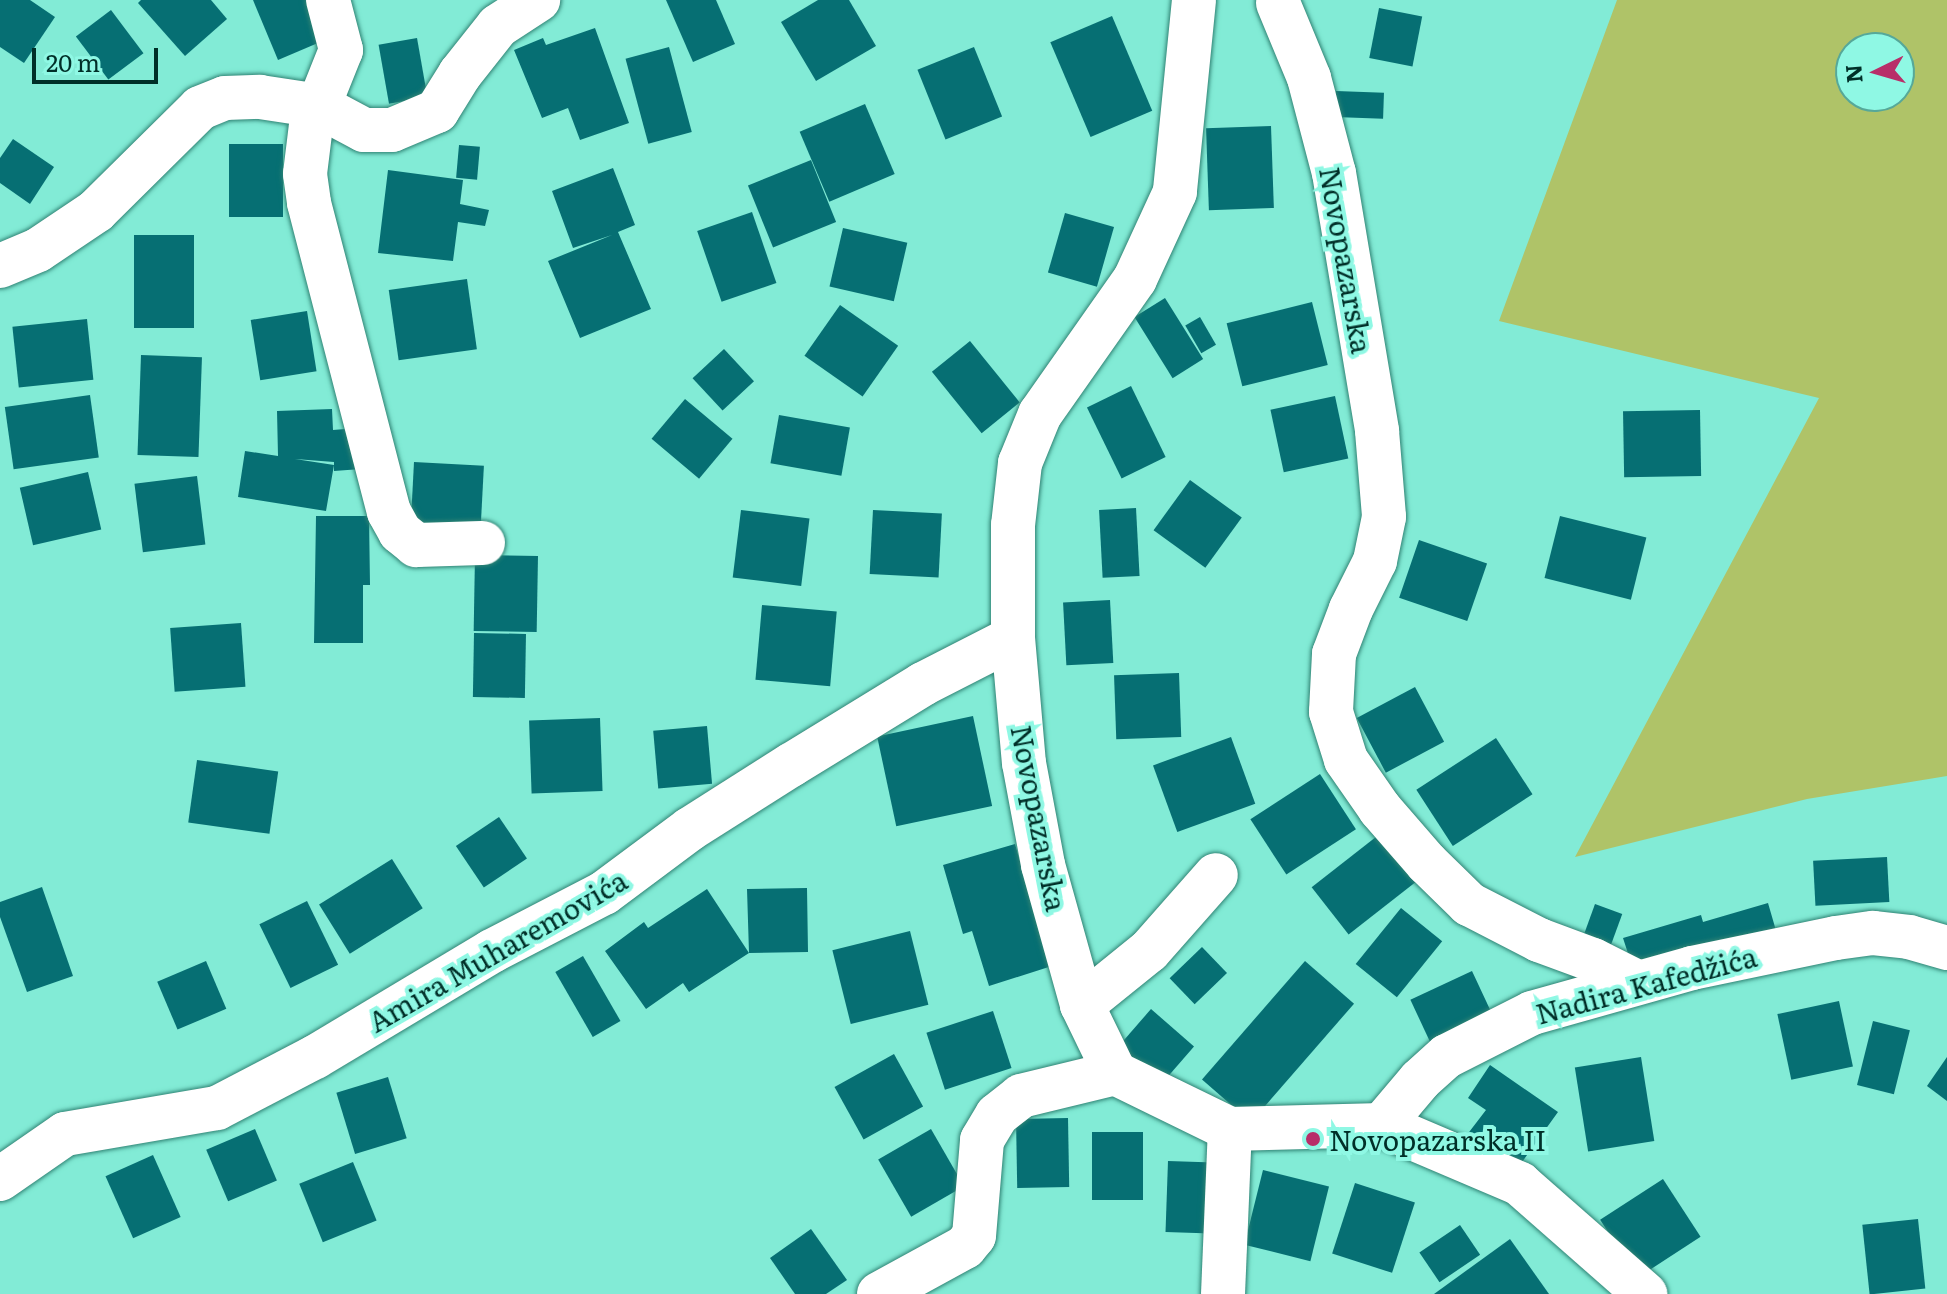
<!DOCTYPE html>
<html>
<head>
<meta charset="utf-8">
<style>
	body { margin:0 }
	#map { position:relative; width:1947px; height:1294px; overflow:hidden; background:#82ebd6; font-family:Literata,serif }
	div>[style] { position:absolute }
	[style*='--x'] { left:calc(var(--x)*1px); top:calc(var(--y)*1px); width:calc(var(--w)*1px); rotate:calc(var(--a)*1deg) }
	.green>* { inset:0; background:#afc368 }
	.building>* { inset:0; background:#066f73; transform-origin:0 0 }
	.roads { filter:drop-shadow(0 0 2px #308374) drop-shadow(0 0 2px #308374) }
	.minor>* { height:44px; margin:-22px; padding:0 22px; transform-origin:22px; border-radius:22px; background:#fff }
	.dots>* { width:22px; height:22px; translate:-50% -50%; box-sizing:border-box; border:4px solid #8ff8e4; border-radius:50% }
	span { translate:-50% -50%; white-space:nowrap; text-align:center; line-height:1.15; -webkit-text-stroke:8px #8ff8e4; paint-order:stroke }
	.street-label { font-size:28px; color:#002f28 }
	.poi-label { font-size:28px; color:#002f28 }
	.left { translate:0 -50%; text-align:left }
	.north { position:absolute; left:1835px; top:32px; width:80px; height:80px; box-sizing:border-box; background:#8ff8e4; border:2px solid #56a899; border-radius:50%; rotate:265deg; font-size:22px; font-weight:700; line-height:32px; text-align:center; color:#002f28 }
	.north::after { content:''; display:block; margin:auto; width:28px; height:36px; background:#b82e69; clip-path:polygon(50% 0,100% 100%,50% 72%,0 100%) }
	.scale { position:absolute; left:32px; top:48px; width:126px; height:36px; box-sizing:border-box; border:4px solid #002f28; border-top:0; padding-left:10px; font-size:24px; line-height:28px; white-space:nowrap; color:#002f28; -webkit-text-stroke:6px #8ff8e4; paint-order:stroke }
</style>
</head>
<body>
<div id="map">
	<div class="green">
		<i style="clip-path:polygon(evenodd,1617px 0,1947px 0,1947px 776px,1807px 799px,1575px 857px,1819px 398px,1499px 321px,1617px 0,1851px 48px,1899px 48px,1899px 96px,1851px 96px,1851px 48px)"></i>
	</div>
	<div class="building">
		<i style="clip-path:polygon(0 0,30px 0,55px 17px,24px 63px,0 47px)"></i>
		<i style="clip-path:polygon(141px 0,211px 0,227px 19px,185px 56px,138px 3px)"></i>
		<i style="clip-path:polygon(253px 0,308px 0,325px 40px,278px 60px)"></i>
		<i style="clip-path:polygon(666px 0,716px 0,735px 44px,693px 62px)"></i>
		<i style="clip-path:polygon(818px 0,849px 0,876px 46px,816px 81px,781px 22px)"></i>
		<i style="left:1379px;top:8px;width:44px;height:51px;rotate:11deg"></i>
		<i style="left:111px;top:10px;width:54px;height:44px;rotate:53deg"></i>
		<i style="left:1112px;top:16px;width:103px;height:67px;rotate:67deg"></i>
		<i style="clip-path:polygon(595px 28px,629px 123px,580px 140px,568px 108px,542px 118px,514px 50px,543px 38px,546px 45px)"></i>
		<i style="left:417px;top:38px;width:60px;height:39px;rotate:80deg"></i>
		<i style="left:669px;top:47px;width:88px;height:45px;rotate:75deg"></i>
		<i style="left:974px;top:47px;width:75px;height:61px;rotate:68deg"></i>
		<i style="left:1336px;top:91px;width:48px;height:26px;rotate:2deg"></i>
		<i style="left:865px;top:104px;width:76px;height:71px;rotate:67deg"></i>
		<i style="left:1271px;top:126px;width:82px;height:65px;rotate:88deg"></i>
		<i style="clip-path:polygon(13px 139px,54px 167px,30px 204px,0 183px,0 158px)"></i>
		<i style="left:229px;top:144px;width:54px;height:73px"></i>
		<i style="left:459px;top:145px;width:21px;height:33px;rotate:5deg"></i>
		<i style="left:811px;top:160px;width:67px;height:68px;rotate:68deg"></i>
		<i style="clip-path:polygon(613px 168px,635px 225px,618px 232px,651px 309px,580px 338px,548px 261px,612px 235px,573px 248px,552px 191px)"></i>
		<i style="clip-path:polygon(388px 170px,463px 180px,460px 204px,489px 210px,485px 226px,458px 222px,453px 261px,378px 253px)"></i>
		<i style="left:752px;top:212px;width:75px;height:58px;rotate:71deg"></i>
		<i style="left:1065px;top:213px;width:51px;height:62px;rotate:16deg"></i>
		<i style="left:843px;top:228px;width:66px;height:60px;rotate:13deg"></i>
		<i style="left:134px;top:235px;width:60px;height:93px"></i>
		<i style="left:467px;top:279px;width:71px;height:79px;rotate:82deg"></i>
		<i style="left:1165px;top:298px;width:72px;height:36px;rotate:58deg"></i>
		<i style="left:1312px;top:302px;width:65px;height:88px;rotate:76deg"></i>
		<i style="left:840px;top:305px;width:71px;height:62px;rotate:35deg"></i>
		<i style="left:307px;top:311px;width:61px;height:57px;rotate:81deg"></i>
		<i style="left:1200px;top:317px;width:32px;height:17px;rotate:60deg"></i>
		<i style="left:87px;top:319px;width:61px;height:75px;rotate:84deg"></i>
		<i style="left:970px;top:341px;width:79px;height:49px;rotate:51deg"></i>
		<i style="left:724px;top:349px;width:44px;height:43px;rotate:47deg"></i>
		<i style="left:141px;top:355px;width:61px;height:100px;rotate:2deg"></i>
		<i style="left:1131px;top:386px;width:79px;height:49px;rotate:64deg"></i>
		<i style="left:90px;top:395px;width:63px;height:86px;rotate:82deg"></i>
		<i style="left:1335px;top:396px;width:64px;height:66px;rotate:78deg"></i>
		<i style="left:685px;top:399px;width:62px;height:52px;rotate:40deg"></i>
		<i style="clip-path:polygon(332px 409px,333px 430px,357px 428px,361px 469px,334px 471px,334px 462px,295px 459px,334px 465px,326px 511px,238px 497px,245px 451px,278px 456px,277px 411px)"></i>
		<i style="left:1700px;top:410px;width:66px;height:77px;rotate:89deg"></i>
		<i style="left:779px;top:415px;width:72px;height:49px;rotate:10deg"></i>
		<i style="left:414px;top:462px;width:70px;height:60px;rotate:3deg"></i>
		<i style="left:88px;top:472px;width:59px;height:70px;rotate:77deg"></i>
		<i style="left:197px;top:476px;width:69px;height:63px;rotate:83deg"></i>
		<i style="left:1190px;top:480px;width:64px;height:62px;rotate:36deg"></i>
		<i style="left:1136px;top:508px;width:68px;height:37px;rotate:87deg"></i>
		<i style="left:741px;top:510px;width:69px;height:68px;rotate:7deg"></i>
		<i style="left:873px;top:510px;width:69px;height:64px;rotate:3deg"></i>
		<i style="clip-path:polygon(316px 516px,369px 516px,370px 585px,363px 585px,363px 643px,314px 643px)"></i>
		<i style="left:1560px;top:516px;width:89px;height:64px;rotate:14deg"></i>
		<i style="left:1419px;top:540px;width:72px;height:61px;rotate:19deg"></i>
		<i style="left:475px;top:555px;width:63px;height:76px;rotate:1deg"></i>
		<i style="left:1110px;top:600px;width:63px;height:47px;rotate:87deg"></i>
		<i style="left:762px;top:605px;width:75px;height:75px;rotate:5deg"></i>
		<i style="left:241px;top:623px;width:64px;height:71px;rotate:86deg"></i>
		<i style="left:474px;top:633px;width:52px;height:64px;rotate:1deg"></i>
		<i style="left:1179px;top:673px;width:64px;height:65px;rotate:88deg"></i>
		<i style="left:1415px;top:687px;width:62px;height:66px;rotate:62deg"></i>
		<i style="left:973px;top:716px;width:92px;height:98px;rotate:78deg"></i>
		<i style="left:600px;top:718px;width:73px;height:71px;rotate:88deg"></i>
		<i style="left:707px;top:726px;width:58px;height:54px;rotate:85deg"></i>
		<i style="left:1231px;top:737px;width:71px;height:83px;rotate:70deg"></i>
		<i style="left:1496px;top:738px;width:67px;height:95px;rotate:57deg"></i>
		<i style="left:197px;top:760px;width:82px;height:63px;rotate:8deg"></i>
		<i style="left:1320px;top:774px;width:66px;height:83px;rotate:57deg"></i>
		<i style="left:499px;top:817px;width:50px;height:52px;rotate:56deg"></i>
		<i style="left:1381px;top:833px;width:60px;height:88px;rotate:52deg"></i>
		<i style="clip-path:polygon(1015px 844px,1035px 913px,1055px 965px,989px 986px,972px 931px,963px 934px,943px 865px)"></i>
		<i style="left:1887px;top:857px;width:45px;height:74px;rotate:87deg"></i>
		<i style="left:392px;top:859px;width:58px;height:86px;rotate:58deg"></i>
		<i style="clip-path:polygon(42px 887px,73px 976px,27px 992px,0 917px,0 902px)"></i>
		<i style="clip-path:polygon(807px 888px,808px 952px,749px 953px,689px 992px,683px 983px,646px 1009px,605px 951px,644px 922px,648px 928px,707px 889px,749px 953px,747px 889px)"></i>
		<i style="left:307px;top:901px;width:71px;height:53px;rotate:64deg"></i>
		<i style="clip-path:polygon(1768px 903px,1777px 934px,1633px 969px,1623px 938px,1701px 915px,1703px 922px)"></i>
		<i style="left:1595px;top:904px;width:29px;height:35px;rotate:20deg"></i>
		<i style="left:1401px;top:908px;width:53px;height:72px;rotate:39deg"></i>
		<i style="left:910px;top:931px;width:76px;height:80px;rotate:76deg"></i>
		<i style="left:1202px;top:947px;width:36px;height:45px;rotate:46deg"></i>
		<i style="left:583px;top:956px;width:75px;height:32px;rotate:60deg"></i>
		<i style="left:206px;top:961px;width:52px;height:53px;rotate:67deg"></i>
		<i style="left:1305px;top:961px;width:65px;height:157px;rotate:41deg"></i>
		<i style="left:1472px;top:971px;width:50px;height:68px;rotate:65deg"></i>
		<i style="left:1839px;top:1001px;width:67px;height:63px;rotate:78deg"></i>
		<i style="left:1151px;top:1009px;width:57px;height:49px;rotate:41deg"></i>
		<i style="left:993px;top:1011px;width:60px;height:70px;rotate:72deg"></i>
		<i style="left:1873px;top:1021px;width:38px;height:66px;rotate:14deg"></i>
		<i style="left:894px;top:1054px;width:60px;height:68px;rotate:61deg"></i>
		<i style="left:1641px;top:1057px;width:85px;height:67px;rotate:81deg"></i>
		<i style="clip-path:polygon(1947px 1057px,1947px 1101px,1927px 1086px)"></i>
		<i style="clip-path:polygon(1490px 1065px,1558px 1112px,1512px 1176px,1463px 1140px,1486px 1110px,1468px 1098px)"></i>
		<i style="left:388px;top:1077px;width:64px;height:54px;rotate:73deg"></i>
		<i style="left:1068px;top:1118px;width:69px;height:52px;rotate:89deg"></i>
		<i style="left:255px;top:1129px;width:56px;height:53px;rotate:67deg"></i>
		<i style="left:931px;top:1129px;width:66px;height:61px;rotate:60deg"></i>
		<i style="left:1092px;top:1132px;width:51px;height:68px"></i>
		<i style="left:153px;top:1155px;width:68px;height:52px;rotate:66deg"></i>
		<i style="left:1168px;top:1161px;width:53px;height:71px;rotate:2deg"></i>
		<i style="left:353px;top:1162px;width:63px;height:58px;rotate:68deg"></i>
		<i style="left:1263px;top:1170px;width:68px;height:77px;rotate:14deg"></i>
		<i style="left:1663px;top:1179px;width:69px;height:75px;rotate:57deg"></i>
		<i style="left:1355px;top:1183px;width:63px;height:74px;rotate:18deg"></i>
		<i style="left:1918px;top:1219px;width:70px;height:56px;rotate:84deg"></i>
		<i style="left:1460px;top:1225px;width:36px;height:49px;rotate:56deg"></i>
		<i style="clip-path:polygon(811px 1229px,847px 1280px,826px 1294px,795px 1294px,770px 1258px)"></i>
		<i style="clip-path:polygon(1510px 1239px,1549px 1294px,1434px 1294px)"></i>
	</div>
	<div class="roads">
		<div class="minor">
			<i style="--x:328;--y:0;--w:52;--a:75.4"></i>
			<i style="--x:341;--y:50;--w:81;--a:111.8"></i>
			<i style="--x:311;--y:125;--w:49;--a:97"></i>
			<i style="--x:305;--y:174;--w:29;--a:82"></i>
			<i style="--x:309;--y:203;--w:319;--a:75.5"></i>
			<i style="--x:389;--y:512;--w:23;--a:61"></i>
			<i style="--x:400;--y:532;--w:21;--a:39"></i>
			<i style="--x:416;--y:545;--w:67;--a:-1.7"></i>
			<i style="--x:1194;--y:0;--w:193;--a:95.7"></i>
			<i style="--x:1175;--y:192;--w:96;--a:114.7"></i>
			<i style="--x:1135;--y:279;--w:165;--a:125.1"></i>
			<i style="--x:1040;--y:414;--w:53;--a:112.2"></i>
			<i style="--x:1020;--y:463;--w:62;--a:96.4"></i>
			<i style="--x:1013;--y:525;--w:113;--a:90"></i>
			<i style="--x:1013;--y:638;--w:125;--a:85"></i>
			<i style="--x:1024;--y:763;--w:104;--a:79.4"></i>
			<i style="--x:1043;--y:865;--w:145;--a:74.4"></i>
			<i style="--x:1082;--y:1005;--w:76;--a:64.1"></i>
			<i style="--x:1115;--y:1073;--w:128;--a:26"></i>
			<i style="--x:1230;--y:1129;--w:152;--a:-1.5"></i>
			<i style="--x:1382;--y:1125;--w:150;--a:23.1"></i>
			<i style="--x:1520;--y:1184;--w:167;--a:41.3"></i>
			<i style="--x:1278;--y:3;--w:81;--a:67.5"></i>
			<i style="--x:1309;--y:78;--w:98;--a:75.3"></i>
			<i style="--x:1334;--y:173;--w:262;--a:80.5"></i>
			<i style="--x:1377;--y:431;--w:86;--a:85.3"></i>
			<i style="--x:1384;--y:517;--w:45;--a:101.6"></i>
			<i style="--x:1375;--y:561;--w:54;--a:116.6"></i>
			<i style="--x:1351;--y:609;--w:48;--a:110.7"></i>
			<i style="--x:1334;--y:654;--w:58;--a:93"></i>
			<i style="--x:1331;--y:712;--w:50;--a:72.6"></i>
			<i style="--x:1346;--y:760;--w:60;--a:55.2"></i>
			<i style="--x:1380;--y:809;--w:72;--a:49"></i>
			<i style="--x:1427;--y:863;--w:59;--a:44.3"></i>
			<i style="--x:1469;--y:904;--w:79;--a:27.2"></i>
			<i style="--x:1539;--y:940;--w:58;--a:20.3"></i>
			<i style="--x:1593;--y:960;--w:49;--a:26.6"></i>
			<i style="--x:0;--y:266;--w:41;--a:-22.8"></i>
			<i style="--x:38;--y:250;--w:70;--a:-33.9"></i>
			<i style="--x:96;--y:211;--w:146;--a:-44.7"></i>
			<i style="--x:200;--y:108;--w:27;--a:-22"></i>
			<i style="--x:225;--y:98;--w:35;--a:-2"></i>
			<i style="--x:260;--y:97;--w:60;--a:8.7"></i>
			<i style="--x:319;--y:106;--w:51;--a:28.1"></i>
			<i style="--x:364;--y:130;--w:28;--a:0"></i>
			<i style="--x:392;--y:130;--w:49;--a:-22.9"></i>
			<i style="--x:437;--y:111;--w:44;--a:-58.1"></i>
			<i style="--x:460;--y:74;--w:61;--a:-51.6"></i>
			<i style="--x:498;--y:26;--w:48;--a:-33"></i>
			<i style="--x:1082;--y:1005;--w:86;--a:-38.9"></i>
			<i style="--x:1149;--y:951;--w:101;--a:-48.6"></i>
			<i style="--x:1382;--y:1125;--w:59;--a:-49.8"></i>
			<i style="--x:1420;--y:1080;--w:36;--a:-42"></i>
			<i style="--x:1447;--y:1056;--w:95;--a:-26.8"></i>
			<i style="--x:1532;--y:1013;--w:166;--a:-15.7"></i>
			<i style="--x:1692;--y:968;--w:147;--a:-11.8"></i>
			<i style="--x:1836;--y:938;--w:37;--a:-8"></i>
			<i style="--x:1873;--y:933;--w:36;--a:6"></i>
			<i style="--x:1909;--y:937;--w:40;--a:16"></i>
			<i style="--x:0;--y:1179;--w:79;--a:-34.7"></i>
			<i style="--x:65;--y:1134;--w:154;--a:-9.7"></i>
			<i style="--x:217;--y:1108;--w:110;--a:-27.5"></i>
			<i style="--x:315;--y:1057;--w:206;--a:-30.9"></i>
			<i style="--x:492;--y:951;--w:126;--a:-27.4"></i>
			<i style="--x:604;--y:893;--w:107;--a:-36.7"></i>
			<i style="--x:690;--y:829;--w:120;--a:-32.4"></i>
			<i style="--x:791;--y:765;--w:155;--a:-31.5"></i>
			<i style="--x:923;--y:684;--w:101;--a:-27.1"></i>
			<i style="--x:879;--y:1294;--w:98;--a:-28.7"></i>
			<i style="--x:965;--y:1247;--w:14;--a:-51"></i>
			<i style="--x:974;--y:1236;--w:96;--a:-85.2"></i>
			<i style="--x:982;--y:1140;--w:29;--a:-59"></i>
			<i style="--x:997;--y:1115;--w:31;--a:-38"></i>
			<i style="--x:1021;--y:1096;--w:97;--a:-13.7"></i>
			<i style="--x:1223;--y:1294;--w:165;--a:-87.6"></i>
		</div>
	</div>
	<div class="dots">
		<i style="left:1313px;top:1139px;background:#b82e69"></i>
	</div>
	<div class="street-label">
		<span style="left:1347px;top:260px;rotate:80deg">Novopazarska</span>
		<span style="left:1040px;top:818px;rotate:79deg">Novopazarska</span>
		<span style="left:497px;top:950px;rotate:-30deg">Amira Muharemovića</span>
		<span style="left:1646px;top:984px;rotate:-15deg">Nadira Kafedžića</span>
	</div>
	<div class="poi-label">
		<span class="left" style="left:1329px;top:1139px">Novopazarska II</span>
	</div>
	<div class="north">N</div>
	<div class="scale">20 m</div>
</div>
</body>
</html>
